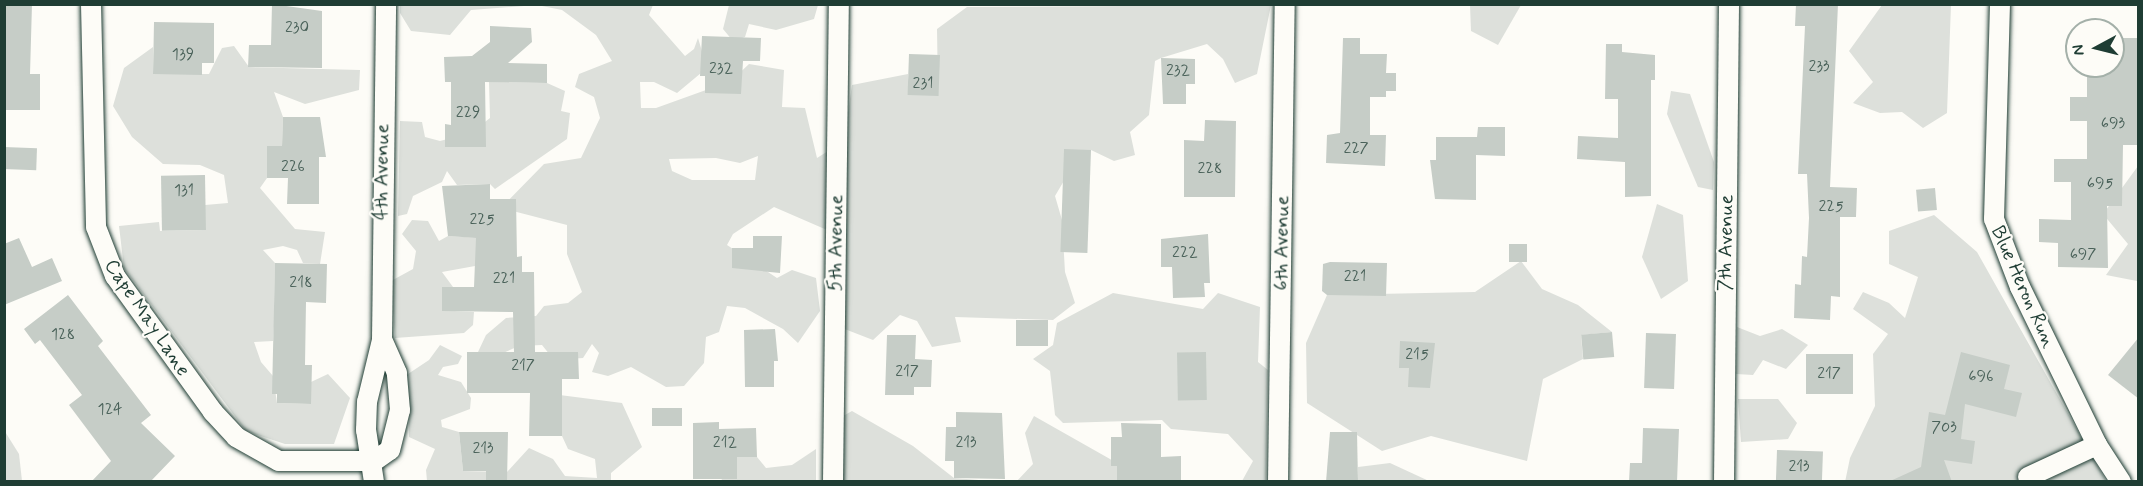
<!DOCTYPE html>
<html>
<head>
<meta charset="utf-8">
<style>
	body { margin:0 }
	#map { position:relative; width:2143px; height:486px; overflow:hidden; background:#fdfcf7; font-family:Mynerve,sans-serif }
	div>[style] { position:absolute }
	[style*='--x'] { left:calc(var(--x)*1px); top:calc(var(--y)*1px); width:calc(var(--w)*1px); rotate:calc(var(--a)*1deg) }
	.green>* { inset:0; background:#dde0db }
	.building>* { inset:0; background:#c6cdc7; transform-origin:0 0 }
	.roads { filter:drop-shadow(0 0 2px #1f3d34) drop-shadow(0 0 2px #1f3d34) }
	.minor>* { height:20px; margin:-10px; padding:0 10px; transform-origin:10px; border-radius:10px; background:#fdfcf7 }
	span { translate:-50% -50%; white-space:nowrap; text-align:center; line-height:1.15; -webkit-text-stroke:4.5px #fdfcf7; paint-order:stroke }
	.number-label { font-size:16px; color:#496159 }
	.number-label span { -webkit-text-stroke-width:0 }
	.street-label { font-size:20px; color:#1f3d34 }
	.frame { position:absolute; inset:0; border:6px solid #1f3d34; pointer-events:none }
	.north { position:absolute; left:2065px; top:18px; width:60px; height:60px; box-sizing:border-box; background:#fdfcf7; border:2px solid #a4b0a9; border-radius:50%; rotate:263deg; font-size:16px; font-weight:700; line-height:24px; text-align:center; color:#1f3d34 }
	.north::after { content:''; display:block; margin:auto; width:21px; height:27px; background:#1f3d34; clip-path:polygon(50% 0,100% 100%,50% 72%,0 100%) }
</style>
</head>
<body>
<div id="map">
	<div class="green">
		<i style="clip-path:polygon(evenodd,400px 4px,653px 5px,649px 15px,685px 56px,694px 49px,698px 38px,707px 68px,677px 93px,654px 82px,640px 82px,641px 108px,656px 108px,731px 81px,749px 64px,784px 70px,782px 107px,805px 108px,817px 158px,844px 141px,852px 85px,908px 74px,908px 95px,938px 95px,937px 29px,967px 7px,1271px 5px,1257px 74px,1235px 83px,1223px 59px,1207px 44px,1161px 58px,1155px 61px,1149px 115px,1130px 132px,1135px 155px,1114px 161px,1091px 150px,1064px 151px,1065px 179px,1055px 196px,1062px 220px,1065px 272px,1075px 303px,1053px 320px,955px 317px,961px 342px,932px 347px,917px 321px,900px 315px,873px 340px,842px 328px,827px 230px,774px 207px,733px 234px,727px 245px,777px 278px,792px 270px,816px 278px,820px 311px,798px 343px,783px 329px,745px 308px,727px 306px,719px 332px,706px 337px,704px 363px,684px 386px,666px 387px,631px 367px,608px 376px,592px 372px,599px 353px,592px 344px,583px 358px,554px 360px,542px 345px,519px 346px,487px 360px,478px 352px,486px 335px,506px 318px,536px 316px,544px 306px,568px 303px,582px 292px,567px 254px,567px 225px,501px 208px,544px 164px,581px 158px,600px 118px,594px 97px,575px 87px,579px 74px,612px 61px,596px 35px,562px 10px,537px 5px,471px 10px,450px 35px,411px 31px,400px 13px,400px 4px,758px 156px,755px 180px,692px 180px,672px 171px,669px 159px,716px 158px,740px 163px,758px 156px)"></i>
		<i style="clip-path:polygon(729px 5px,818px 5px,814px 19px,776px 30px,749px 24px,745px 37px,733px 41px,723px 29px)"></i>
		<i style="clip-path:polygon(1470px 5px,1470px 4px,1521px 5px,1498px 45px,1471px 31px)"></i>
		<i style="clip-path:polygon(1882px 5px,1951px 5px,1947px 113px,1923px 128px,1902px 112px,1880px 113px,1853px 103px,1873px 82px,1849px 51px)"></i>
		<i style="clip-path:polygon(234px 46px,249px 67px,360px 70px,359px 90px,305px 104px,274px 92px,283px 117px,282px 146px,267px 147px,267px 178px,260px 188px,295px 229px,325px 232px,320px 264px,303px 263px,297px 250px,283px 246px,263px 250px,275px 263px,274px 326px,273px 341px,254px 342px,261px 362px,273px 376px,277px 403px,311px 404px,311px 382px,328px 374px,350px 398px,334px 444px,285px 444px,246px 431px,124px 268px,119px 226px,159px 222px,160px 231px,205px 230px,205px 205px,228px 203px,224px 175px,200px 165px,163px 164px,132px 137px,113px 106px,124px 68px,153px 47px,153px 74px,209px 74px,222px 48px)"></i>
		<i style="clip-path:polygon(489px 82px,547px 83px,565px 91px,561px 111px,570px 113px,567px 139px,495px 189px,490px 184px,457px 185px,447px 171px,442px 182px,413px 196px,407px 214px,398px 216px,400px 121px,422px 122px,425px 137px,440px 141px,471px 133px,490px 118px)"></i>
		<i style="clip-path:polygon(1671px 91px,1690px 94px,1714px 162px,1713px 190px,1698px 187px,1667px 114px)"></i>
		<i style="clip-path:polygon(2138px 166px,2138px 280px,2137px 281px,2106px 275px,2128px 244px,2103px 214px)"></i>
		<i style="clip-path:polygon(1657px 204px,1683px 215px,1688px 281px,1661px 299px,1642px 257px)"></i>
		<i style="clip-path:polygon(1934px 215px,1977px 252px,2106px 481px,1845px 482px,1850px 458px,1875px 406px,1873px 354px,1888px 334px,1853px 309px,1863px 292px,1889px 303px,1905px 318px,1918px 277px,1889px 264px,1889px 231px)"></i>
		<i style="clip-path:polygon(412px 220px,428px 221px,439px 241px,448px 236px,481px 238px,475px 266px,442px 272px,453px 287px,454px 311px,474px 312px,473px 325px,464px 333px,395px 338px,391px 281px,413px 269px,416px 251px,402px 234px)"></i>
		<i style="clip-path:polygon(1521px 261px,1542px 289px,1578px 305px,1612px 332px,1581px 335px,1583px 359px,1543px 379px,1527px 461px,1431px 436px,1382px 451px,1307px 403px,1306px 343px,1327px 295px,1475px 292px)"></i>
		<i style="clip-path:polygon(1113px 293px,1203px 309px,1218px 293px,1260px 307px,1258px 362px,1268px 370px,1266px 481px,1242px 481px,1253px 461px,1228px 434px,1171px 429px,1162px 420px,1063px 423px,1055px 415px,1050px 371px,1033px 359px,1053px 345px,1057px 323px)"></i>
		<i style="clip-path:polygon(1737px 327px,1760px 336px,1782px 329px,1808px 345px,1786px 369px,1763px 360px,1753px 375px,1736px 374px)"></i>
		<i style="clip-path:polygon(440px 345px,462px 356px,458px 364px,443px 367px,438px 375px,461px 382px,471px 398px,470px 409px,441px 420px,442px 427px,459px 432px,463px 471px,507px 472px,529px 448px,553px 459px,565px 476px,597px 478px,595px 459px,568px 449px,562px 436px,562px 416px,544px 393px,622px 403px,642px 447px,611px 473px,611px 481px,427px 481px,426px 470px,435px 449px,409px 437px,408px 374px,429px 360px)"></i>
		<i style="clip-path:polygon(1738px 399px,1778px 399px,1797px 423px,1788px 439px,1741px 442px)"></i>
		<i style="clip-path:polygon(852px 411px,913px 446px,954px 478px,991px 481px,840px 482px,843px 416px)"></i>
		<i style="clip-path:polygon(1034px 416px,1110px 459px,1142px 481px,1016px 482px,1033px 464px,1025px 433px)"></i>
		<i style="clip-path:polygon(4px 430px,19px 454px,22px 481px,5px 481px)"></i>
		<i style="clip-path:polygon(816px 449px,816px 481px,720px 482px,737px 457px,757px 457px,766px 468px,792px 465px)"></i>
		<i style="clip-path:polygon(1390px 463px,1429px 481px,1358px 482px,1358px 467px)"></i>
	</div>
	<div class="building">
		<i style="clip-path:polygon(4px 4px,32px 4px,30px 74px,40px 74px,40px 110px,4px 110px)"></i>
		<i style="clip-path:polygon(272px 4px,322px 11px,322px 68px,248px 67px,249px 45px,271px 45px)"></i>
		<i style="clip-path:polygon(1796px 4px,1838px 4px,1830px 187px,1857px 188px,1856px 217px,1840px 217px,1840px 297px,1831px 296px,1830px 320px,1794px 318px,1795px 284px,1801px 285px,1802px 256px,1807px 257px,1809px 218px,1807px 174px,1798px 174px,1805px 26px,1795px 26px)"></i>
		<i style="clip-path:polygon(154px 22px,214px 23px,214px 63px,202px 63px,202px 75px,153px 74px)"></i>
		<i style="clip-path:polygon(490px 26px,531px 28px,532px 42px,508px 63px,547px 64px,547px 83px,485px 82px,486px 147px,445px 147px,445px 124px,451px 125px,451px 82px,445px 82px,444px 57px,472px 56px,490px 42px)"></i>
		<i style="clip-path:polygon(702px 36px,761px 38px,760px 61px,743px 61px,741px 94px,705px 93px,705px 76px,700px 76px)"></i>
		<i style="clip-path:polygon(1343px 38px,1360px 38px,1360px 54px,1387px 54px,1386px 73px,1396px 73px,1396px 91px,1386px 91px,1386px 97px,1370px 97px,1370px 135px,1386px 135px,1385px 166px,1326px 163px,1327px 135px,1340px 133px)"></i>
		<i style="clip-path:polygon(2113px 38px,2138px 38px,2138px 145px,2123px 145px,2122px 206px,2107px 206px,2108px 268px,2058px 267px,2058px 243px,2039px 242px,2039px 219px,2071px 220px,2071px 182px,2054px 182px,2054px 159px,2087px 159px,2087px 121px,2070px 121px,2070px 97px,2087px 97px,2087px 66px,2113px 66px)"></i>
		<i style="clip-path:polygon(1606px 44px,1622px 44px,1622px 52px,1655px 55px,1655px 80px,1651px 80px,1651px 196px,1625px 197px,1625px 162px,1577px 159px,1578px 136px,1618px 138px,1618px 99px,1605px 99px)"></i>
		<i style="left:909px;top:54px;width:31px;height:41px;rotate:2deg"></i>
		<i style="clip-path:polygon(1161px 58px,1195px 59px,1195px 84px,1186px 84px,1186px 104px,1163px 104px)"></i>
		<i style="clip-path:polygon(283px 117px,320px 117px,326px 157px,319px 157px,319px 204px,287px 204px,288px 178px,267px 178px,267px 146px,282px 146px)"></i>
		<i style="clip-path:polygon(1205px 120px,1236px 121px,1235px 197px,1184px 197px,1184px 140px,1204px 141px)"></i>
		<i style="clip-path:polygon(1478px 127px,1505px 127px,1505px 156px,1476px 155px,1476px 200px,1435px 199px,1430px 160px,1436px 160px,1436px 137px,1477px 137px)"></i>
		<i style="left:4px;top:147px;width:33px;height:22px;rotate:2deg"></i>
		<i style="left:1091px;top:150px;width:103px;height:27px;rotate:92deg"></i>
		<i style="left:205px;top:175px;width:55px;height:44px;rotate:89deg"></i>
		<i style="clip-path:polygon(490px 184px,490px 199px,516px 199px,517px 257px,522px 256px,522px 272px,534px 272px,535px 352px,578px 352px,579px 379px,562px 379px,562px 436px,529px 436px,530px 393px,467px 393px,467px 352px,514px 352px,513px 312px,442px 311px,442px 287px,474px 287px,476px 238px,448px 236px,442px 186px)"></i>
		<i style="left:1935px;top:188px;width:22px;height:19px;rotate:85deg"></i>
		<i style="clip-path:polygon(1208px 234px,1210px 283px,1204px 283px,1205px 297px,1173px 298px,1172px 267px,1161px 267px,1161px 239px)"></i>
		<i style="clip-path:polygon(753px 236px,782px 236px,780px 273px,732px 268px,732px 248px,753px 248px)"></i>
		<i style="clip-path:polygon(19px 238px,32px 267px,52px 258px,62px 281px,4px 305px,4px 244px)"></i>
		<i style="left:1509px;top:244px;width:18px;height:18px"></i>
		<i style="clip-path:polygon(1330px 262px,1387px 263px,1386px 296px,1327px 295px,1322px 291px,1323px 264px)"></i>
		<i style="clip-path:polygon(275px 263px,327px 264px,326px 303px,306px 302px,305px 365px,312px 365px,311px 404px,277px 403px,277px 394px,272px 394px)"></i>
		<i style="clip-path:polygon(68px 295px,103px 341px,98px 346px,151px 415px,141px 423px,175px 456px,150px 482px,91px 482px,111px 461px,69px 405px,82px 395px,40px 340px,35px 344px,24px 329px)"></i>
		<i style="left:1016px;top:320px;width:32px;height:26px"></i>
		<i style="clip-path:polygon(775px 329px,778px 361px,774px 361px,774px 387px,745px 387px,744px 330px)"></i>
		<i style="left:1612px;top:332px;width:25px;height:31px;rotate:85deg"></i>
		<i style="left:1646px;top:333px;width:30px;height:55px;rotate:2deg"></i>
		<i style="clip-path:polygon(887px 335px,916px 335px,915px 359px,932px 360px,931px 387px,914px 387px,914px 395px,885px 395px)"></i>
		<i style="clip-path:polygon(2139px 337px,2139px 399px,2108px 375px)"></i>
		<i style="clip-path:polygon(1400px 341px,1435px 343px,1430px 388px,1408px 387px,1409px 368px,1399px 368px)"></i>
		<i style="left:1206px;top:352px;width:48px;height:29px;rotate:89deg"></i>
		<i style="clip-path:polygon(1961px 352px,2010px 365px,2004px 389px,2022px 393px,2016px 417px,1965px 404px,1961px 439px,1975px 441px,1972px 464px,1944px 460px,1952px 482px,1888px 482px,1921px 467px,1929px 412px,1945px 415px)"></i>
		<i style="left:1806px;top:354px;width:47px;height:40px"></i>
		<i style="left:652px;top:408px;width:30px;height:18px"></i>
		<i style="clip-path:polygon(956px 412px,1002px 413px,1005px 479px,954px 478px,954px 461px,945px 461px,946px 427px,956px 427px)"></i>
		<i style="clip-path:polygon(719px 422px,719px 429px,756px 428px,757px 457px,737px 457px,737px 479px,693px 479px,693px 423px)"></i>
		<i style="clip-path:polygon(1121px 423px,1161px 424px,1161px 457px,1181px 456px,1181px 482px,1117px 482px,1117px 466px,1111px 466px,1111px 437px,1122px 437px)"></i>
		<i style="clip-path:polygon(1643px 428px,1679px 429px,1677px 482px,1629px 482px,1630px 463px,1642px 463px)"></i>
		<i style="clip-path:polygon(459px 432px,508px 432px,507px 482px,486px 482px,486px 471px,463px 471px)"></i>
		<i style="clip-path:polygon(1330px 432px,1357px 432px,1358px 482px,1326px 482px)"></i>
		<i style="left:1777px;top:450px;width:46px;height:32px;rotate:2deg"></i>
	</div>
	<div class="roads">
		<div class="minor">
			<i style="--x:91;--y:4;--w:223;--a:88.7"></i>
			<i style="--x:96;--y:227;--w:53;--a:68.8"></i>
			<i style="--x:115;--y:276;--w:168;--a:54.2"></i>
			<i style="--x:213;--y:412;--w:34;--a:47"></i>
			<i style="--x:236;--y:437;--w:49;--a:29.2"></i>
			<i style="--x:279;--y:461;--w:95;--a:0"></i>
			<i style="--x:2000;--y:4;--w:215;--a:91.6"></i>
			<i style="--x:1994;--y:219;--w:73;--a:69.1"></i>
			<i style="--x:2020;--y:287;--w:176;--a:64"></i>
			<i style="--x:2097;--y:445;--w:44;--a:57"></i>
			<i style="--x:374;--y:461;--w:19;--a:-35"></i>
			<i style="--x:390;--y:450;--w:41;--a:-76"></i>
			<i style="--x:400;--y:410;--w:37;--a:-95"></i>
			<i style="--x:397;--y:373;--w:36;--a:-114"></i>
			<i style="--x:2028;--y:477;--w:76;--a:-24.9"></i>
			<i style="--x:374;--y:482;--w:53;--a:-98.7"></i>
			<i style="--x:366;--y:430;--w:28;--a:-88"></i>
			<i style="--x:367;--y:402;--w:64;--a:-76.4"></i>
			<i style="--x:382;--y:340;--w:336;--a:-89.3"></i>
			<i style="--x:833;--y:482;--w:478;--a:-89.3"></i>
			<i style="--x:1278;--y:482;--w:478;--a:-89.2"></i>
			<i style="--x:1724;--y:482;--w:478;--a:-89.4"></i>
		</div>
	</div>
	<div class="number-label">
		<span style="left:297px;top:28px">230</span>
		<span style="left:183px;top:55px">139</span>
		<span style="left:1819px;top:67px">233</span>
		<span style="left:721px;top:69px">232</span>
		<span style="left:1178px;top:71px">232</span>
		<span style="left:923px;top:84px">231</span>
		<span style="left:468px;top:113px">229</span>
		<span style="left:2113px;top:124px">693</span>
		<span style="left:1356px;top:149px">227</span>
		<span style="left:293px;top:167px">226</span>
		<span style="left:1210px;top:169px">228</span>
		<span style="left:2100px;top:184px">695</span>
		<span style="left:184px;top:191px">131</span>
		<span style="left:1831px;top:207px">225</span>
		<span style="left:482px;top:220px">225</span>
		<span style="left:1185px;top:253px">222</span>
		<span style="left:2083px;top:255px">697</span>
		<span style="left:1355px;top:277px">221</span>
		<span style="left:504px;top:279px">221</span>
		<span style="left:301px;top:283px">218</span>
		<span style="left:63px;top:335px">128</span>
		<span style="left:1417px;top:355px">215</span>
		<span style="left:523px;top:366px">217</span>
		<span style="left:907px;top:372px">217</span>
		<span style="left:1829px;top:374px">217</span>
		<span style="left:1981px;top:377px">696</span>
		<span style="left:110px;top:410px">124</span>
		<span style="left:1944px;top:428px">703</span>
		<span style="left:725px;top:443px">212</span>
		<span style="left:966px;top:443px">213</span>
		<span style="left:483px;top:449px">213</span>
		<span style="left:1799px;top:467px">213</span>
	</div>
	<div class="street-label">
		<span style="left:382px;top:172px;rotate:-89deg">4th Avenue</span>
		<span style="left:836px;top:243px;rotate:-89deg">5th Avenue</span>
		<span style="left:1282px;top:243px;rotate:-89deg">6th Avenue</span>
		<span style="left:1726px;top:243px;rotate:-89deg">7th Avenue</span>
		<span style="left:2023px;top:287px;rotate:66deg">Blue Heron Run</span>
		<span style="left:147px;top:318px;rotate:56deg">Cape May Lane</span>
	</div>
	<div class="frame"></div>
	<div class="north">N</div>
</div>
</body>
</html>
